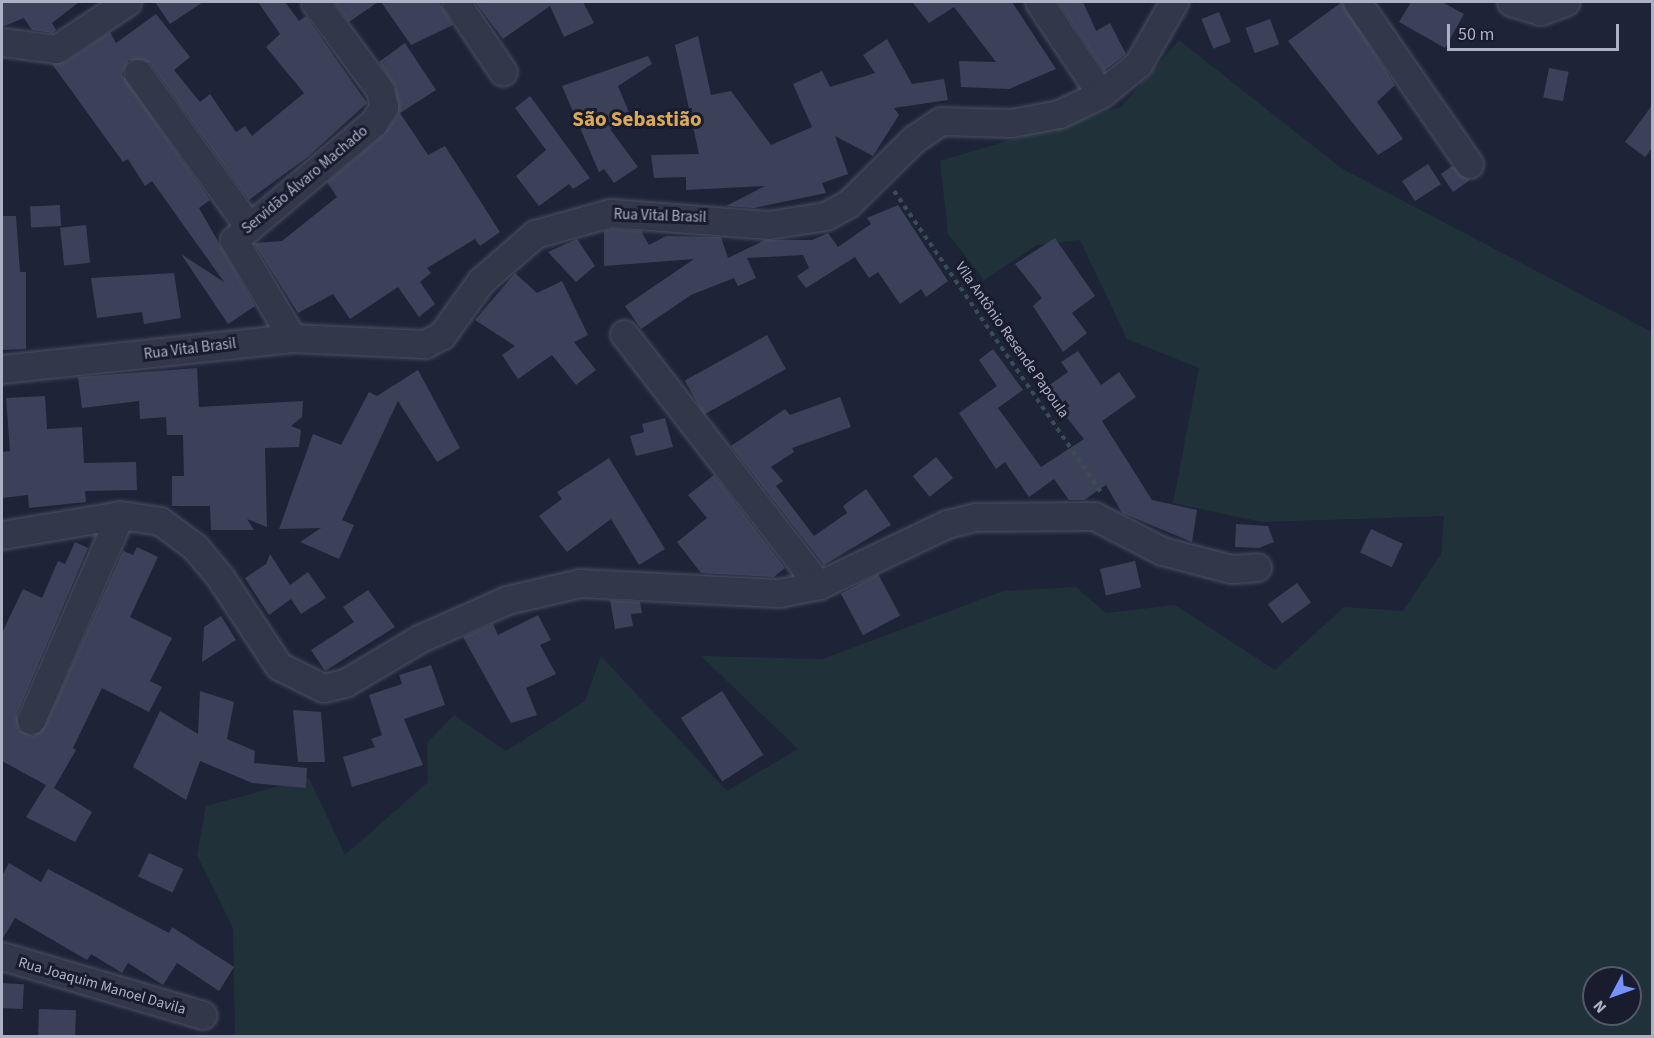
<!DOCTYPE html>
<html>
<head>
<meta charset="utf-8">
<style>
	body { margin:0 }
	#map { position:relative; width:1654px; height:1038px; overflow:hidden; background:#1e2438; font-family:"Source Sans 3",sans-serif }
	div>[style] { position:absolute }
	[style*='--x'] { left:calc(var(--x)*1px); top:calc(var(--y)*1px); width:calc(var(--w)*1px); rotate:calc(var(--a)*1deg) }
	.green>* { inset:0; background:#203139 }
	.building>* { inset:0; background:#3a4159; transform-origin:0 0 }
	.path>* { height:4px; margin-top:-2px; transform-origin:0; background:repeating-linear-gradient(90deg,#3b4d54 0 4.5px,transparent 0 9px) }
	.roads { filter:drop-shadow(0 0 2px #4c5164) drop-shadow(0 0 2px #4c5164) }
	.minor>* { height:27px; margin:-13.5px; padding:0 13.5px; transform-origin:13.5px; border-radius:13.5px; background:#323749 }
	span { translate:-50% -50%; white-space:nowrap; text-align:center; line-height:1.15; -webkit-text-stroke:6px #181c2d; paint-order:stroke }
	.street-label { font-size:15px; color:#acb1c6 }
	.district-label { font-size:21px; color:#daa952; font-weight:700 }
	.frame { position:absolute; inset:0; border:3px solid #acb1c6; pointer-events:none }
	.north { position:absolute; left:1582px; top:966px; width:60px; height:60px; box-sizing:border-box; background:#181c2d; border:2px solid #53586a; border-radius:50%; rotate:229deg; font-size:16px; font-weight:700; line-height:24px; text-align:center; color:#acb1c6 }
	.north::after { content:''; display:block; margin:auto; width:21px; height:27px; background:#7790ff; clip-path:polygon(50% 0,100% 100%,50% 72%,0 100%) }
	.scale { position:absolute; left:1447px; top:24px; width:172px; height:27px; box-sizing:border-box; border:3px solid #acb1c6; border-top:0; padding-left:8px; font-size:18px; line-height:21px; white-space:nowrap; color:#acb1c6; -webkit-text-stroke:4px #181c2d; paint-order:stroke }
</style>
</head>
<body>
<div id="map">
	<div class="green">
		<i style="clip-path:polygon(evenodd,1179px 40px,1341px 168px,1652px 332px,1652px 1036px,235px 1036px,233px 928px,197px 855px,206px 806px,309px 778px,345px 855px,428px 782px,427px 743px,454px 715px,506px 751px,585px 701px,601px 656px,727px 791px,798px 749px,701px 656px,823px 659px,1003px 591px,1076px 587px,1106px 613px,1175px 605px,1275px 670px,1344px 607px,1403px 611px,1441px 554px,1444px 516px,1262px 522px,1173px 503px,1199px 368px,1127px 339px,1080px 240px,1037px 245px,984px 280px,948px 234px,940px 161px,1121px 107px,1179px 40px,1594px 978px,1630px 978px,1630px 1014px,1594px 1014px,1594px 978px)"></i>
	</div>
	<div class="building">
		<i style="clip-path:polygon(2px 2px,79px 2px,52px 23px,56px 30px,52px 33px,32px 30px,24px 18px,2px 27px)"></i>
		<i style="clip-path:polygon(155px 2px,203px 2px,170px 24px)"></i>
		<i style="clip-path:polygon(258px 2px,285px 2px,299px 21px,306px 16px,367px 103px,309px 156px,249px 200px,150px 63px,129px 60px,122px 74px,210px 200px,199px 208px,255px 306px,228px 324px,181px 254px,224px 282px,152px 181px,145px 186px,128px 159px,123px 162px,52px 64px,65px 62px,110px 32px,116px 43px,156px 14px,190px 57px,174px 70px,200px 102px,210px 94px,236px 132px,245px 126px,252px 136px,304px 93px,266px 47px,280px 34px)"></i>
		<i style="clip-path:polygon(334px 2px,378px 2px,349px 22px)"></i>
		<i style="clip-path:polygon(381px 2px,439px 2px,453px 25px,411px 45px)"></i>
		<i style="clip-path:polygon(475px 2px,583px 2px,594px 23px,564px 37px,550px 6px,503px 39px)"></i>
		<i style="clip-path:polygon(912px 2px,1012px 2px,1056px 69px,1009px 89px,961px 87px,959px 61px,996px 62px,954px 7px,929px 23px)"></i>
		<i style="clip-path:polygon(1058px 2px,1083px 2px,1096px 31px,1110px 23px,1126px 54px,1104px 71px)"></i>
		<i style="clip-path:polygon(1342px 2px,1395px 85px,1377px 102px,1403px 139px,1378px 155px,1288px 41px)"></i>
		<i style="clip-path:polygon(1411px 2px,1442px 2px,1464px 14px,1445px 48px,1399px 22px)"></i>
		<i style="left:1219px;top:12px;width:32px;height:19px;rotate:68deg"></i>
		<i style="left:1270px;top:19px;width:27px;height:26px;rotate:70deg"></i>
		<i style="clip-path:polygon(698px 36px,711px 95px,731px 91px,771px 145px,812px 127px,793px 84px,822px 71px,830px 87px,875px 73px,863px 55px,887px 39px,912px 84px,944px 79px,948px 100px,894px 108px,899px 115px,873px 156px,835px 136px,848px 174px,822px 183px,826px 193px,754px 208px,726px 206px,765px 186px,686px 190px,686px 177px,654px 178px,651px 155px,699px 154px,675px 45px)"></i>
		<i style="clip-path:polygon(405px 43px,436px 90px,400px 113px,428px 155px,445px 146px,500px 232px,480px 246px,475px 239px,427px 268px,431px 273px,420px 282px,435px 304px,419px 317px,398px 287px,350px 319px,333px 294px,298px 313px,254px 243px,282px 241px,337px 197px,327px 182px,384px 134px,398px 114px,395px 86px,379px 62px)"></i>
		<i style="clip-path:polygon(648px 56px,652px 64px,618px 86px,632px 120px,610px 129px,638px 167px,614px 183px,604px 169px,599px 172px,562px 86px)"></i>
		<i style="left:1549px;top:68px;width:20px;height:30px;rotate:11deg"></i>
		<i style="clip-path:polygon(530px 96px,590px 178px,573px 189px,569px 184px,539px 206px,516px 176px,546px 150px,515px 108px)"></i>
		<i style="clip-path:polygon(1653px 104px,1653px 147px,1645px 157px,1625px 142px)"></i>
		<i style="left:1428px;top:164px;width:24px;height:31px;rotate:57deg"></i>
		<i style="clip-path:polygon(1452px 166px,1470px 180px,1453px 192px,1441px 174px)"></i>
		<i style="left:60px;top:205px;width:21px;height:30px;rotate:87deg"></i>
		<i style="clip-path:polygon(898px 205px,948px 281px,926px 297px,921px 289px,900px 304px,878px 272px,869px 278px,855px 257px,806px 288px,797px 276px,809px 268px,803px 255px,747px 258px,756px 278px,738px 286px,734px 278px,691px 295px,641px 329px,625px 306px,694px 259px,604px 266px,604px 231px,612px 229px,641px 231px,649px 245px,666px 236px,721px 237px,728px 258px,765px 240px,812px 240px,828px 233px,838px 247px,871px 224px,867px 218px)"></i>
		<i style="clip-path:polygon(2px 216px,16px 216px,20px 272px,26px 272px,26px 349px,2px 350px)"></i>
		<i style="left:86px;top:225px;width:38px;height:26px;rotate:84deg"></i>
		<i style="clip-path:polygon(1055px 238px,1095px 296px,1072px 313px,1087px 333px,1063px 352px,1033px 306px,1042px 298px,1015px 264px)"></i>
		<i style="clip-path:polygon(577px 239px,595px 266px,576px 282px,548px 252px)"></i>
		<i style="clip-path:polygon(174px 273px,181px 318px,144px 324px,142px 312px,97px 318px,91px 278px)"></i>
		<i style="clip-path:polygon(515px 273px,537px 293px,562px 281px,588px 335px,574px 342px,596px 370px,576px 385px,552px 355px,518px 379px,502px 355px,515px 346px,475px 320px)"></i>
		<i style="left:767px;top:335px;width:39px;height:94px;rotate:61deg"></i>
		<i style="clip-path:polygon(993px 349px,1023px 390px,998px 408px,1041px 467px,1084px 439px,1044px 389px,1068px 372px,1061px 362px,1078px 351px,1101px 385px,1119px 372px,1136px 397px,1102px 421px,1152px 500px,1197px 510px,1192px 542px,1122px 513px,1106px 485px,1084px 500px,1069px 500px,1054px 479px,1029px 497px,1005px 462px,996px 469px,959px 413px,997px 386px,979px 360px)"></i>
		<i style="clip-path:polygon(197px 368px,199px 407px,303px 401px,302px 417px,291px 426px,301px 430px,299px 447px,265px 448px,267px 527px,247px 519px,254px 530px,211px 530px,210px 506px,172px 506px,172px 476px,184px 476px,183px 435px,167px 435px,166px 417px,140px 419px,139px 401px,82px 408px,78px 377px)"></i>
		<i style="clip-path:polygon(418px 370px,460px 448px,437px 462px,398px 401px,342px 520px,354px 525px,339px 559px,300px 542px,321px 528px,279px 529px,313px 434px,341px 445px,369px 392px,377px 396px)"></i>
		<i style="clip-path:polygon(45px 396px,47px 429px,82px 427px,84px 463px,136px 462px,137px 490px,85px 491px,86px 502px,29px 508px,28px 495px,2px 498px,2px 452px,10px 451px,6px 398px)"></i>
		<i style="clip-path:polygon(840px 397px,851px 427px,792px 448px,794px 452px,771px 467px,783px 481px,776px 486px,814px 536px,847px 513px,843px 506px,866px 489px,891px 525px,824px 565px,731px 446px,785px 409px,790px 415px)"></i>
		<i style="clip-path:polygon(665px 418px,673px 447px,636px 456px,630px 436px,644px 432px,642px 424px)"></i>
		<i style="left:936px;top:457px;width:27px;height:30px;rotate:51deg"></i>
		<i style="clip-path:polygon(609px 458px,665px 549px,639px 565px,611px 519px,567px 552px,539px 516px,562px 499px,557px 492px)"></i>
		<i style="clip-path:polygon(714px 475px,785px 568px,774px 577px,701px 573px,677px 542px,707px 518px,688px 495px)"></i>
		<i style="clip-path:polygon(1236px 524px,1268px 526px,1274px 542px,1259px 548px,1235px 547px)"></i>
		<i style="left:1371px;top:529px;width:35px;height:26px;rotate:25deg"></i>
		<i style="clip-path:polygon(75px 542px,88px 548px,17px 714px,19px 730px,33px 736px,45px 726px,123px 551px,133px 555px,137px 547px,158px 557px,130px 617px,172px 638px,150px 681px,162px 687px,149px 712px,102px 688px,73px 748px,76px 750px,54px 788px,92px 812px,75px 842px,26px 817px,46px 785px,2px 761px,2px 633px,23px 589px,42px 598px,58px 561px,65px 564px)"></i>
		<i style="clip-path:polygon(270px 554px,290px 585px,308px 572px,326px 598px,301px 614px,291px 599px,269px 615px,245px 578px,266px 564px)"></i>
		<i style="left:1135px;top:561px;width:27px;height:36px;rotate:77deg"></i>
		<i style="left:878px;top:574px;width:47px;height:42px;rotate:62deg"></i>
		<i style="left:1297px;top:583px;width:24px;height:36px;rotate:54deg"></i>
		<i style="clip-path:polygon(368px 590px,395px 627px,325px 671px,311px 650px,354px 622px,343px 607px)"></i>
		<i style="clip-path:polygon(610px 600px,640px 602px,642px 613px,631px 614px,633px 626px,615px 629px)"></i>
		<i style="clip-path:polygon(538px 615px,551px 640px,540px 645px,556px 674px,526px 688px,537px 715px,511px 723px,463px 637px,493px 624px,498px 635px)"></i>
		<i style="clip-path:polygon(221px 616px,236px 640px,202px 662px,204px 627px)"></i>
		<i style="clip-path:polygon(431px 665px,445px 705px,404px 719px,423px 765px,352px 787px,343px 757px,375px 747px,371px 739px,382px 735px,369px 695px,402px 684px,399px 675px)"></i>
		<i style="clip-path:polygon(200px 691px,234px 702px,227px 739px,255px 751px,254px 763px,307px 768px,306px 788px,252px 783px,200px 761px,186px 800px,133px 767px,160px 711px,198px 734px)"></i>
		<i style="left:722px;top:691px;width:76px;height:49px;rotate:57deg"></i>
		<i style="clip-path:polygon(293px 710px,321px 712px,325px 762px,298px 762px)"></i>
		<i style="left:149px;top:853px;width:38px;height:26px;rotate:25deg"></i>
		<i style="clip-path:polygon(9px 863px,41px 882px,48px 869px,169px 933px,172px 927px,234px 967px,219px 991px,177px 963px,163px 985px,128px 963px,122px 973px,91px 954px,87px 960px,15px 918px,2px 940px,2px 876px)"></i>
		<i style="left:2px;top:983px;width:22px;height:25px;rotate:3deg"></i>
		<i style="left:39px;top:1009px;width:37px;height:27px;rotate:2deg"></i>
	</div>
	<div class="path">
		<i style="--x:894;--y:191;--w:368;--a:55.5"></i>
	</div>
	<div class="roads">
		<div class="minor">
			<i style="--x:456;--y:2;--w:84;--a:56.1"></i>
			<i style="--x:1039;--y:2;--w:111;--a:56"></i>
			<i style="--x:1357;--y:2;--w:197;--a:55.3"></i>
			<i style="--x:1511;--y:2;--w:30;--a:17"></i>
			<i style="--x:1540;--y:11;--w:27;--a:-20"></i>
			<i style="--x:2;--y:42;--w:54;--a:7.4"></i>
			<i style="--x:56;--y:49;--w:85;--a:-33.5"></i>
			<i style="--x:138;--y:73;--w:190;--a:54.2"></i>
			<i style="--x:624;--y:334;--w:318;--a:52.2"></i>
			<i style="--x:292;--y:338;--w:114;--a:-120.6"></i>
			<i style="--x:234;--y:240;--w:183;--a:-40.1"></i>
			<i style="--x:374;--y:122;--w:19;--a:-58"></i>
			<i style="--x:384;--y:106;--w:16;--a:-104"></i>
			<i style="--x:380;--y:90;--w:109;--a:-126.5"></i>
			<i style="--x:2;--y:369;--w:292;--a:-6.1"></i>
			<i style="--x:292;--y:338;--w:133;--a:2.6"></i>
			<i style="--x:425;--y:344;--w:19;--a:-28"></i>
			<i style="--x:442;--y:335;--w:67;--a:-54.2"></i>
			<i style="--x:481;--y:281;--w:72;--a:-41"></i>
			<i style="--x:535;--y:234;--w:78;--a:-15.6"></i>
			<i style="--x:610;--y:213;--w:159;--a:4.3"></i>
			<i style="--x:769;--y:225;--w:58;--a:-9"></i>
			<i style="--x:826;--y:216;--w:26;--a:-29"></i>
			<i style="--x:849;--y:203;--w:91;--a:-44.6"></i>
			<i style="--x:914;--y:139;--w:32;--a:-34"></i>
			<i style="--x:941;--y:121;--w:70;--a:1.6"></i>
			<i style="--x:1011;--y:123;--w:49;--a:-10.6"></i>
			<i style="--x:1059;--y:114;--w:47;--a:-25.5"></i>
			<i style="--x:1101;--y:94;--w:48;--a:-39"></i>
			<i style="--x:1138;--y:64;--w:72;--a:-59.9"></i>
			<i style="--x:2;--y:535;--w:120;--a:-9.6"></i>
			<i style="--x:120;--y:515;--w:40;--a:8.5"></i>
			<i style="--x:160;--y:521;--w:44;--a:36.6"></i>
			<i style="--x:195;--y:547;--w:39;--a:50"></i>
			<i style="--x:220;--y:577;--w:107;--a:56.5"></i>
			<i style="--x:279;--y:666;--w:49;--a:26.6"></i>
			<i style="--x:323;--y:688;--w:23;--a:-13"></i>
			<i style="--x:345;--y:683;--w:86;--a:-30.7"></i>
			<i style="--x:419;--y:639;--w:96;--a:-23.9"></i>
			<i style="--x:507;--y:600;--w:75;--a:-13.1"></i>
			<i style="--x:580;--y:583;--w:199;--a:2.9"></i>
			<i style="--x:779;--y:593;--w:41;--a:-11.3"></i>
			<i style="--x:819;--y:585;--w:142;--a:-25.5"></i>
			<i style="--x:947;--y:524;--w:30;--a:-14"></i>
			<i style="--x:976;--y:517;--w:118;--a:-0.5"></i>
			<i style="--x:1094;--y:516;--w:76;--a:27.2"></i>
			<i style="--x:1162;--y:551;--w:71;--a:14.6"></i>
			<i style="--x:1231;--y:569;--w:26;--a:-4"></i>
			<i style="--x:31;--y:720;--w:223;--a:-66.5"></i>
			<i style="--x:2;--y:956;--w:209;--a:16.4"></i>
		</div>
	</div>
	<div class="street-label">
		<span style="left:305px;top:180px;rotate:-40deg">Servidão Álvaro Machado</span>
		<span style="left:660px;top:216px;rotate:2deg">Rua Vital Brasil</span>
		<span style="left:1012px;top:340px;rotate:55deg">Vila Antônio Resende Papoula</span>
		<span style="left:190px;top:349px;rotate:-7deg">Rua Vital Brasil</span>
		<span style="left:102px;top:986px;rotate:16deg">Rua Joaquim Manoel Davila</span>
	</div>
	<div class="district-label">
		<span style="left:637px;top:119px">São Sebastião</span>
	</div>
	<div class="frame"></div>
	<div class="north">N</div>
	<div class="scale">50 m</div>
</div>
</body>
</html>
